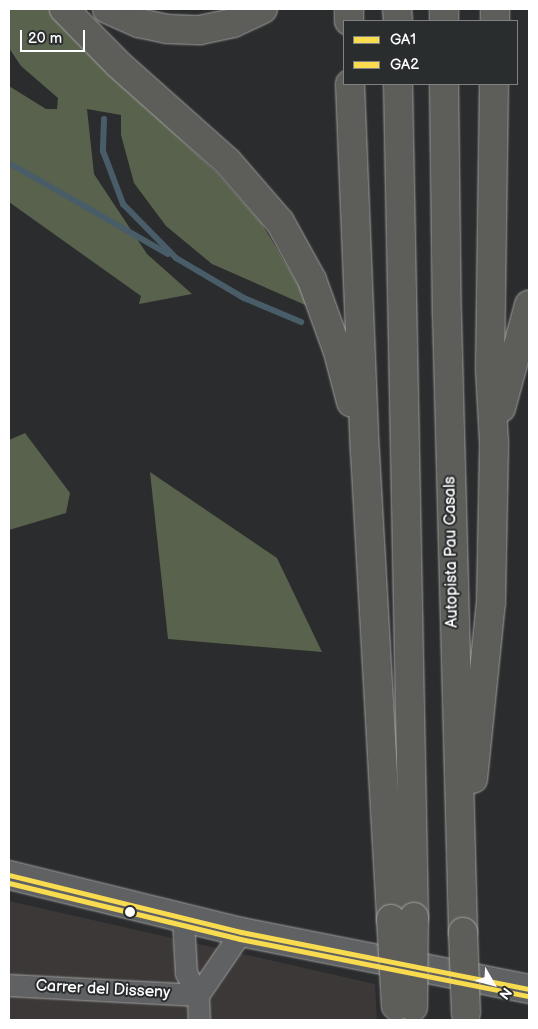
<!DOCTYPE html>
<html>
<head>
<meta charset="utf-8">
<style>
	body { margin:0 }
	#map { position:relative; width:538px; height:1029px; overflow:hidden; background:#2b2c2d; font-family:"Balsamiq Sans",sans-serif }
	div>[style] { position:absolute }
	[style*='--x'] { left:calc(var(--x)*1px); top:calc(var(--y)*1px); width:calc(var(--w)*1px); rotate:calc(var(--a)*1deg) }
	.built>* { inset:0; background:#3b3837 }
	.green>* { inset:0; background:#58624d }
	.stream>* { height:6px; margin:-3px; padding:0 3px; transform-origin:3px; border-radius:3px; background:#495d69 }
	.roads { filter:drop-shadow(0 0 1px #a0a0a0) drop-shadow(0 0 1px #a0a0a0) }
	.street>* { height:21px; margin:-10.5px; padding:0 10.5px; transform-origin:10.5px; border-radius:10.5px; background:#606162 }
	.secondary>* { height:28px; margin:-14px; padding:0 14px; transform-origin:14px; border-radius:14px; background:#606162 }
	.highway>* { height:28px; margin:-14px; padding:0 14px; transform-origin:14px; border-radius:14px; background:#5d5d5a }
	.bridges { filter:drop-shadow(0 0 1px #a0a0a0) drop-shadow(0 0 1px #a0a0a0) }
	.highway-bridge>* { height:28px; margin:-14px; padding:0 14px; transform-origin:14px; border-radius:14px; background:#5d5d5a }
	.bus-1>* { height:5px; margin:-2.5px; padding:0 2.5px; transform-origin:2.5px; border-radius:2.5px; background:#f9db4f }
	.bus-2>* { height:5px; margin:-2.5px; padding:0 2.5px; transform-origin:2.5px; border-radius:2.5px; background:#f9db4f }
	.dots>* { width:14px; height:14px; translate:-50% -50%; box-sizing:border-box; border:2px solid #2a2d2e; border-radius:50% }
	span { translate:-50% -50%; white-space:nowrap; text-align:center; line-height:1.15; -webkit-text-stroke:4px #2a2d2e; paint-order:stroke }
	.street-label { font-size:16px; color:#fff }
	.frame { position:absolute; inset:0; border:10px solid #fff; pointer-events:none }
	.legend { position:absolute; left:343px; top:20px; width:175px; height:65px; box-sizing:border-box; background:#2a2d2e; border:1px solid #7f8182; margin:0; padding:6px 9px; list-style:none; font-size:15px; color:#fff }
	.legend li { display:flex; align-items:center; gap:10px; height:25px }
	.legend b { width:25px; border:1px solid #7f8182 }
	.north { position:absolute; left:468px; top:959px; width:50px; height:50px; -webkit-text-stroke:4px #2a2d2e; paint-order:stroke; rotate:128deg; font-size:14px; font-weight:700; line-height:20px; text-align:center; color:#fff }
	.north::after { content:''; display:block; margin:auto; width:18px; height:22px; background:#fff; clip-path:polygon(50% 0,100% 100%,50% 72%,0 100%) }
	.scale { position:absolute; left:20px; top:30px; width:65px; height:22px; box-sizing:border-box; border:2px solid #fff; border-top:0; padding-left:6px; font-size:15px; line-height:18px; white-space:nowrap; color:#fff; -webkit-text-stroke:4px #2a2d2e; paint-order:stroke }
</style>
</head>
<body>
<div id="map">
	<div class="built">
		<i style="clip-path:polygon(9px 901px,375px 984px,377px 1020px,9px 1020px)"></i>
	</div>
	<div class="green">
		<i style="clip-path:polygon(9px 9px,51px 9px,122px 85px,217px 173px,262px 224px,312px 308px,212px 264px,166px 226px,134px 183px,121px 135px,121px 115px,87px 109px,94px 174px,147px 254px,192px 294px,139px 304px,141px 296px,9px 202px,9px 86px,46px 109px,57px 109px,58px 98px,21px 66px,9px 48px)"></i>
		<i style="clip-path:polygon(25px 433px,70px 493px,66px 513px,9px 530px,9px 440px)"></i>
		<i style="clip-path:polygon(150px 472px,277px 558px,322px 652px,168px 639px)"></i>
	</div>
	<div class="stream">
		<i style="--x:104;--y:119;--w:32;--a:92"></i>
		<i style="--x:103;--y:151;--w:57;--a:69.3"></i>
		<i style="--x:123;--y:204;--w:76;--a:45.5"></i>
		<i style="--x:176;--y:258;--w:79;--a:30.5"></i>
		<i style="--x:244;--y:298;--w:62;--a:22.8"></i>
		<i style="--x:9;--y:163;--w:183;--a:29.8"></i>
	</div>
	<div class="roads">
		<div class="street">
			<i style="--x:183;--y:919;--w:54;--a:86.8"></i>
			<i style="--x:186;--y:973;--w:25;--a:61"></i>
			<i style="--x:198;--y:995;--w:25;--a:88"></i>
			<i style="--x:9;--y:985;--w:189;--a:3"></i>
			<i style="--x:198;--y:995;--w:76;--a:-55.7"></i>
		</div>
		<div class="secondary">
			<i style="--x:9;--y:875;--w:239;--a:13.8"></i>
			<i style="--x:241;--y:932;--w:294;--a:11.2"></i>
		</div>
		<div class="highway">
			<i style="--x:64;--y:9;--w:77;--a:45.5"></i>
			<i style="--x:118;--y:64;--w:147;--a:41.7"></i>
			<i style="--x:228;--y:162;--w:79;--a:49.1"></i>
			<i style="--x:280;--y:222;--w:66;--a:61.1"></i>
			<i style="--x:312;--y:280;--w:77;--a:70.1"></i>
			<i style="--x:338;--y:352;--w:52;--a:75.4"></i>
			<i style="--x:107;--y:9;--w:35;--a:24"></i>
			<i style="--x:139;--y:23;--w:29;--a:12"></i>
			<i style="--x:167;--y:29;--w:33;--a:2"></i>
			<i style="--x:200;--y:30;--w:34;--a:-12"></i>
			<i style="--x:233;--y:23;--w:33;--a:-25"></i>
			<i style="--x:349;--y:9;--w:12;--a:90"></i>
			<i style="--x:397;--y:9;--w:12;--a:85"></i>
			<i style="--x:444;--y:9;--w:12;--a:90"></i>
			<i style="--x:495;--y:21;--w:12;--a:-90"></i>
			<i style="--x:350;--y:84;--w:368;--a:87.7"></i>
			<i style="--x:365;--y:452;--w:468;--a:86.8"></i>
			<i style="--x:398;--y:84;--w:833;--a:88.9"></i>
			<i style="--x:444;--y:84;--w:231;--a:89.3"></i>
			<i style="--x:447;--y:315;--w:617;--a:88.51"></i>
			<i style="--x:501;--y:408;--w:107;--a:-74.8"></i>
			<i style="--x:473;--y:779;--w:177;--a:-84.2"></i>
			<i style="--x:491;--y:603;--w:160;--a:-88.9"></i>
			<i style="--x:494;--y:443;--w:75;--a:-93.1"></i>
			<i style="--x:490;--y:368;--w:284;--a:-89.2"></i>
		</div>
	</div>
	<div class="bridges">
		<div class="highway-bridge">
			<i style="--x:391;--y:919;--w:87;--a:86.7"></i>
			<i style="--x:463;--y:932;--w:81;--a:87.9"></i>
			<i style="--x:413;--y:1007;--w:90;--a:-89.4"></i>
		</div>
	</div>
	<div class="bus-1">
		<i style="--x:9;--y:875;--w:239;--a:13.8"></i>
		<i style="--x:241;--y:932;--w:294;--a:11.2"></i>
	</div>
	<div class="bus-2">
		<i style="--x:9;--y:883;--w:238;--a:13.6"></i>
		<i style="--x:240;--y:939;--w:294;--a:11.2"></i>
	</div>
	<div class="dots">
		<i style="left:130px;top:912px;background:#fff"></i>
	</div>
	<div class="street-label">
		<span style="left:452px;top:552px;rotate:-91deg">Autopista Pau Casals</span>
		<span style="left:103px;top:990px;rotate:3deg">Carrer del Disseny</span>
	</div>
	<div class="frame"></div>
	<ul class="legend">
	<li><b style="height:6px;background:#f9db4f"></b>GA1</li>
	<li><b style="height:6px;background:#f9db4f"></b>GA2</li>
	</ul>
	<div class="north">N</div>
	<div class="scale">20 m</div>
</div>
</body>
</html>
